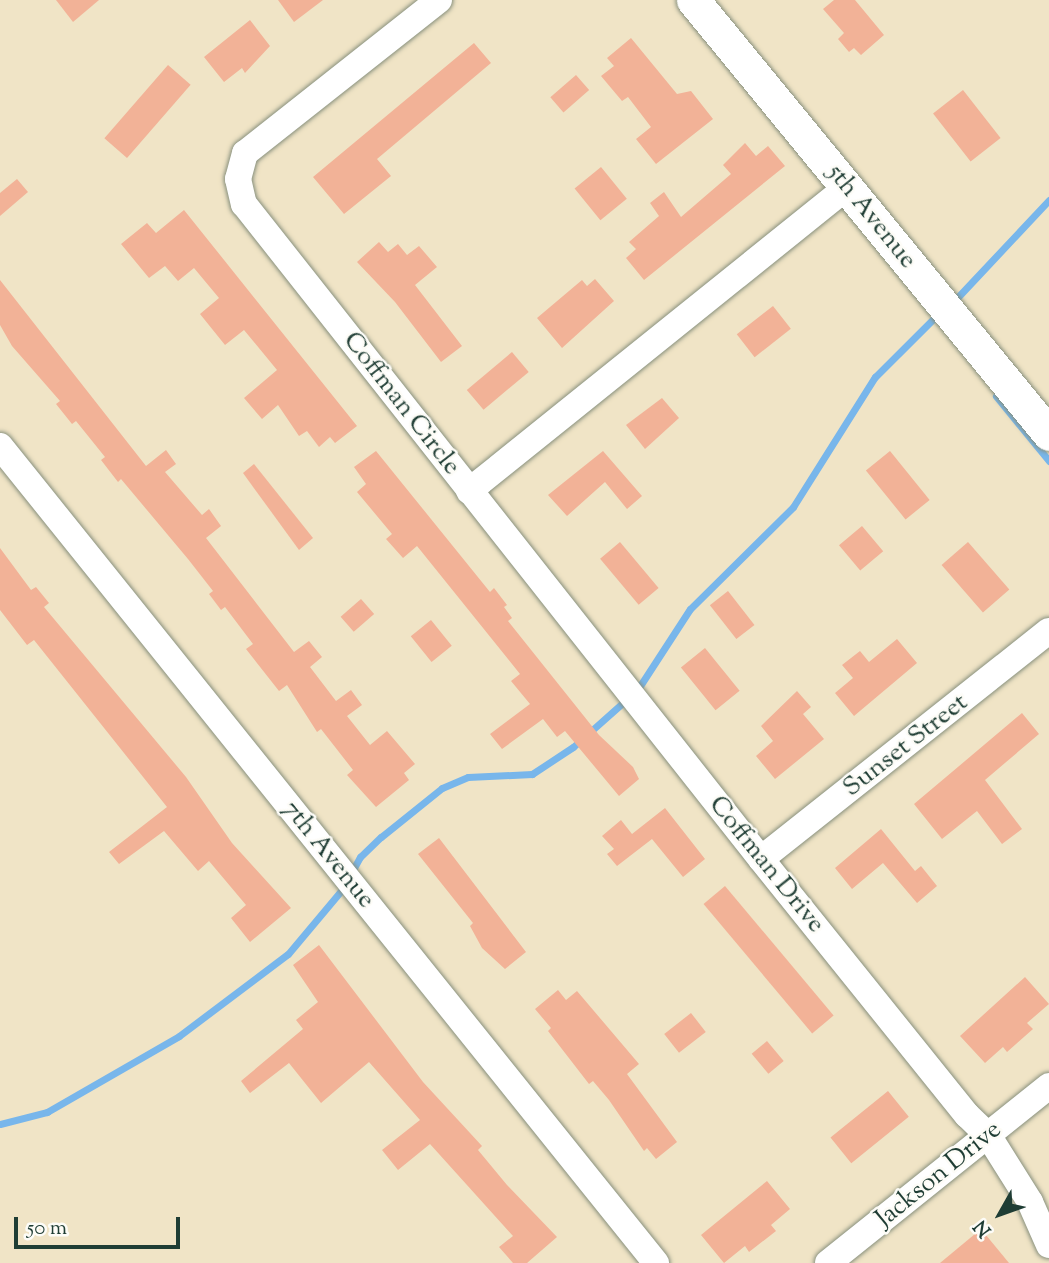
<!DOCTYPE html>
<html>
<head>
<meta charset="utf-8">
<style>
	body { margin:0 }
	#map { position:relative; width:1049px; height:1263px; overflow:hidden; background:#f0e4c6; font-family:"Sorts Mill Goudy",serif }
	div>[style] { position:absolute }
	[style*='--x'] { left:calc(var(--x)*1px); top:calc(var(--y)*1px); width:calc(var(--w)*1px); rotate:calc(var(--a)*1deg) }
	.stream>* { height:7px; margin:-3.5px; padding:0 3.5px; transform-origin:3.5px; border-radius:3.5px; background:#78b6eb }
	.building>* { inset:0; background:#f2b297; transform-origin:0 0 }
	.roads { filter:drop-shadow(0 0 2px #88907d) drop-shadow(0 0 2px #88907d) }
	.minor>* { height:26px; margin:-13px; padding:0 13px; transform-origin:13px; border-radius:13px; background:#fff }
	.tertiary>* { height:33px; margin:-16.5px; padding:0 16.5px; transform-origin:16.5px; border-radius:16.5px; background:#fff }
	span { translate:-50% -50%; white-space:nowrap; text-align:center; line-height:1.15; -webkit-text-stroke:5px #fdfcf7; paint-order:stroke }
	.street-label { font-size:26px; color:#1f3d34 }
	.north { position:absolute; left:965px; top:1179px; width:70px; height:70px; -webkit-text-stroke:5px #fdfcf7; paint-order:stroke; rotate:230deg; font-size:19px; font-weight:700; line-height:28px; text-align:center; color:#1f3d34 }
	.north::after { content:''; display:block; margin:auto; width:24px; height:32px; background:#1f3d34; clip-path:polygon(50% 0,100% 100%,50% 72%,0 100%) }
	.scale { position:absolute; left:14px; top:1217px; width:166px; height:32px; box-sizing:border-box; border:4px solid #1f3d34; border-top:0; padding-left:9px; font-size:21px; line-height:24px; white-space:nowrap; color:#1f3d34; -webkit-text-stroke:5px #fdfcf7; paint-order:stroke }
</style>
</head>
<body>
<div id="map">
	<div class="stream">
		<i style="--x:956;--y:299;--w:136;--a:-46.8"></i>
		<i style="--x:996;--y:396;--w:84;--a:50.8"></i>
		<i style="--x:636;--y:692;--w:99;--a:-57"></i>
		<i style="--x:690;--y:609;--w:145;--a:-44.7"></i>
		<i style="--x:793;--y:507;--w:154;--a:-57.8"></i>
		<i style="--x:875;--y:377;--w:91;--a:-45"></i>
		<i style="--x:350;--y:875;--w:21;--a:-61"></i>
		<i style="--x:360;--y:857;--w:29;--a:-44"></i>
		<i style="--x:381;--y:837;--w:78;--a:-38.8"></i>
		<i style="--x:442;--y:788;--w:28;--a:-23"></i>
		<i style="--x:468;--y:777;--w:64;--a:-2.7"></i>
		<i style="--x:532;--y:774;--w:49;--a:-33.4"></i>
		<i style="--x:573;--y:747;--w:72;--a:-41.6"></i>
		<i style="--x:0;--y:1124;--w:49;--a:-14.3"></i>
		<i style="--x:47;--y:1112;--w:152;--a:-29.9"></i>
		<i style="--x:179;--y:1036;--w:136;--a:-37"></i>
		<i style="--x:288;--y:954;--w:89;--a:-50"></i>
	</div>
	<div class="building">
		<i style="clip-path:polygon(56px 0,99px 0,73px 22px)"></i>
		<i style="clip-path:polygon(278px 0,323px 0,294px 22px)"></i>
		<i style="clip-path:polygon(834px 0,855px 0,884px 35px,861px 55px,854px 48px,849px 52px,838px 39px,844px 33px,823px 9px)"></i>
		<i style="clip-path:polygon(250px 20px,270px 46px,245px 73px,242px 68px,224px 82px,204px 57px)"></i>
		<i style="clip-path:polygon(631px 38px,677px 94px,691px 91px,713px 119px,656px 164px,636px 139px,651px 127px,628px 97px,622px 101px,601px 76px,614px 66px,607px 58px)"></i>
		<i style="clip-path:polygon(474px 43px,491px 63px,377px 159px,391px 176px,344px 214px,313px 177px)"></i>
		<i style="left:168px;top:65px;width:30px;height:97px;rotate:41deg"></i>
		<i style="left:576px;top:75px;width:20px;height:34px;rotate:49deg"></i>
		<i style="left:963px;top:90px;width:61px;height:38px;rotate:52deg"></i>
		<i style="clip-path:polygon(745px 143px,756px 156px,768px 146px,785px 166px,644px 280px,626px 258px,636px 249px,629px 242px,659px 216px,650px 203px,664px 192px,681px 217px,731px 174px,723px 165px)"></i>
		<i style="left:601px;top:167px;width:41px;height:34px;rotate:51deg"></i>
		<i style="clip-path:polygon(17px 179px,28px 192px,0 216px,0 193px)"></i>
		<i style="clip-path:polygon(184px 210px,357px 426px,335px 443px,330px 437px,319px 447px,307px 431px,299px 436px,278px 405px,262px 419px,244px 398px,277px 370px,244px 330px,225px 345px,200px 314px,219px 298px,194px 268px,178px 281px,165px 266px,149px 278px,121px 244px,147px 223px,156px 233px)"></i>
		<i style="clip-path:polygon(379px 242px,388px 252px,398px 244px,407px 255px,419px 246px,437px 267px,415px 285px,462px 346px,441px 362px,395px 302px,357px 262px)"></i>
		<i style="clip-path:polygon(595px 279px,614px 301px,562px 348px,537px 318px,582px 280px,587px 286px)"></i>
		<i style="clip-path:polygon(0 280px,146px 466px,166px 450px,176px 464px,165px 472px,202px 515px,209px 509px,221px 526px,206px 538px,294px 652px,309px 641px,322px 657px,310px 667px,336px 701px,351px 690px,362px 705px,347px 716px,370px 745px,387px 731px,415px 764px,404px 773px,409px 780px,376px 807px,347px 775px,353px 770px,321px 729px,317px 732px,287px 685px,279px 691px,246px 649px,253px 644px,225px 607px,221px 610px,209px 594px,213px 591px,188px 559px,121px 479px,118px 482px,101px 460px,105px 457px,76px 421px,72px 424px,56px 404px,60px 401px,12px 346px,0 325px)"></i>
		<i style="left:773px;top:306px;width:29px;height:46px;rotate:52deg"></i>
		<i style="left:512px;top:352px;width:26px;height:59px;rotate:50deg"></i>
		<i style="clip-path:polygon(662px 398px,679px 418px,645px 449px,626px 425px)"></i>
		<i style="clip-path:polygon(376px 451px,490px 592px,494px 588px,507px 605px,504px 607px,512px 618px,508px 621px,599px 735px,633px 767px,639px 779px,619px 796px,565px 731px,557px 737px,543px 719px,502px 749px,490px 734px,530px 704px,511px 681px,520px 674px,417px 546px,403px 558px,386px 539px,392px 534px,357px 492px,366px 484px,354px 467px)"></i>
		<i style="clip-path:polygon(603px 451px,642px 496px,627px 509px,605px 482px,567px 516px,548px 495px)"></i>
		<i style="left:890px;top:451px;width:63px;height:31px;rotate:51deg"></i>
		<i style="clip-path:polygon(254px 464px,313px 538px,299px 550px,243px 473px)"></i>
		<i style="left:862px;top:526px;width:33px;height:30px;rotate:50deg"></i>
		<i style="left:620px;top:542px;width:60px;height:26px;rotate:50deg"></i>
		<i style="left:968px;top:542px;width:63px;height:35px;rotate:49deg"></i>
		<i style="clip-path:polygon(0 548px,31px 590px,36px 587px,49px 603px,44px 607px,186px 777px,232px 843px,291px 908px,250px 942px,231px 918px,246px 905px,209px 861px,198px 871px,164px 831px,119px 864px,109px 852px,167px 807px,34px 640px,27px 645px,0 610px)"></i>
		<i style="left:728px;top:591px;width:43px;height:23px;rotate:52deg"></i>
		<i style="left:361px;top:599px;width:20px;height:27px;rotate:49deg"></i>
		<i style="left:431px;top:620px;width:33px;height:26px;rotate:51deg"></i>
		<i style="clip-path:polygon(897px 639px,917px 663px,854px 716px,835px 693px,853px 678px,842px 665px,860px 651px,869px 662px)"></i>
		<i style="left:705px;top:648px;width:55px;height:31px;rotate:51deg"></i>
		<i style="clip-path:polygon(797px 691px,811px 707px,803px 714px,824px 739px,775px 779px,756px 756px,773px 741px,761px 726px)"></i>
		<i style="clip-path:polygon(1022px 713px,1039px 734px,985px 780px,1022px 829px,1002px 844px,977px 811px,942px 839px,914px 804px)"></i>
		<i style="clip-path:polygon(665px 808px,705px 859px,683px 877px,652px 839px,617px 866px,607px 854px,614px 849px,602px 836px,621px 820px,632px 834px)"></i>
		<i style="clip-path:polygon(881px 829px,915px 871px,921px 866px,937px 886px,917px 903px,883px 863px,852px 889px,835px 868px)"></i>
		<i style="clip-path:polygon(439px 838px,526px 952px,505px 969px,482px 948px,470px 926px,473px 923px,418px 854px)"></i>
		<i style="left:725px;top:886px;width:169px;height:28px;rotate:50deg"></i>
		<i style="clip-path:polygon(319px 945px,423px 1082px,482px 1146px,478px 1150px,507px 1185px,557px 1237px,527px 1263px,513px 1263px,499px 1247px,513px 1236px,430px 1144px,398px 1170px,382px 1150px,420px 1120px,369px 1062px,321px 1103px,289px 1063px,250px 1093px,241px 1081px,303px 1029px,296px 1020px,318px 1002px,293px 965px)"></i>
		<i style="clip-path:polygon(1025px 977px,1049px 1004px,1027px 1023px,1033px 1029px,1007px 1052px,1003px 1047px,985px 1063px,960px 1036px)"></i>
		<i style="clip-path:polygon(558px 990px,566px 1000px,577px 991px,639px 1064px,627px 1074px,677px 1142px,656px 1159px,647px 1148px,644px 1151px,609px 1100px,593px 1081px,589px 1084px,548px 1031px,551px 1028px,535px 1009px)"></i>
		<i style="left:691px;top:1013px;width:24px;height:34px;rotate:52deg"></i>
		<i style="left:767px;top:1041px;width:26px;height:20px;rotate:50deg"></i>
		<i style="left:888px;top:1091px;width:33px;height:74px;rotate:51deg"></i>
		<i style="clip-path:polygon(767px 1181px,790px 1209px,771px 1225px,776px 1231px,749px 1252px,745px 1246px,724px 1263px,701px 1235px)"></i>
		<i style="clip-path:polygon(981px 1229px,1009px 1263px,940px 1263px)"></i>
	</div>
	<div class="roads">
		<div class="minor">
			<i style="--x:439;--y:0;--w:247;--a:141.7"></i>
			<i style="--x:245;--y:153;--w:27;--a:105"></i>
			<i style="--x:238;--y:179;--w:26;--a:77"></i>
			<i style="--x:244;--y:204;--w:834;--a:51.72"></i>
			<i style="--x:761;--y:859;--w:329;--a:51.2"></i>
			<i style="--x:967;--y:1115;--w:29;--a:44"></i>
			<i style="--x:988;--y:1135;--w:79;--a:57.9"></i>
			<i style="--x:1030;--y:1202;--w:47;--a:66.2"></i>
			<i style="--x:0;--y:446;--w:1048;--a:51.24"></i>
			<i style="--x:469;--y:491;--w:485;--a:-38.8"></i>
			<i style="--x:761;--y:859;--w:367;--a:-38.4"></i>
			<i style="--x:828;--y:1263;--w:283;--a:-38.7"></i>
		</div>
		<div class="tertiary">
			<i style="--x:693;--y:0;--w:561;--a:50.64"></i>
		</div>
	</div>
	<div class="street-label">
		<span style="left:871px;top:217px;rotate:51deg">5th Avenue</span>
		<span style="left:401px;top:404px;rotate:52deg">Coffman Circle</span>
		<span style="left:906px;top:746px;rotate:-38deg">Sunset Street</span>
		<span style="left:328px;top:855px;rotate:51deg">7th Avenue</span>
		<span style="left:766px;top:865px;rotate:51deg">Coffman Drive</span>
		<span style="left:939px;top:1175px;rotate:-39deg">Jackson Drive</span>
	</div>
	<div class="north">N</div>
	<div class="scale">50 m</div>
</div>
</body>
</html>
